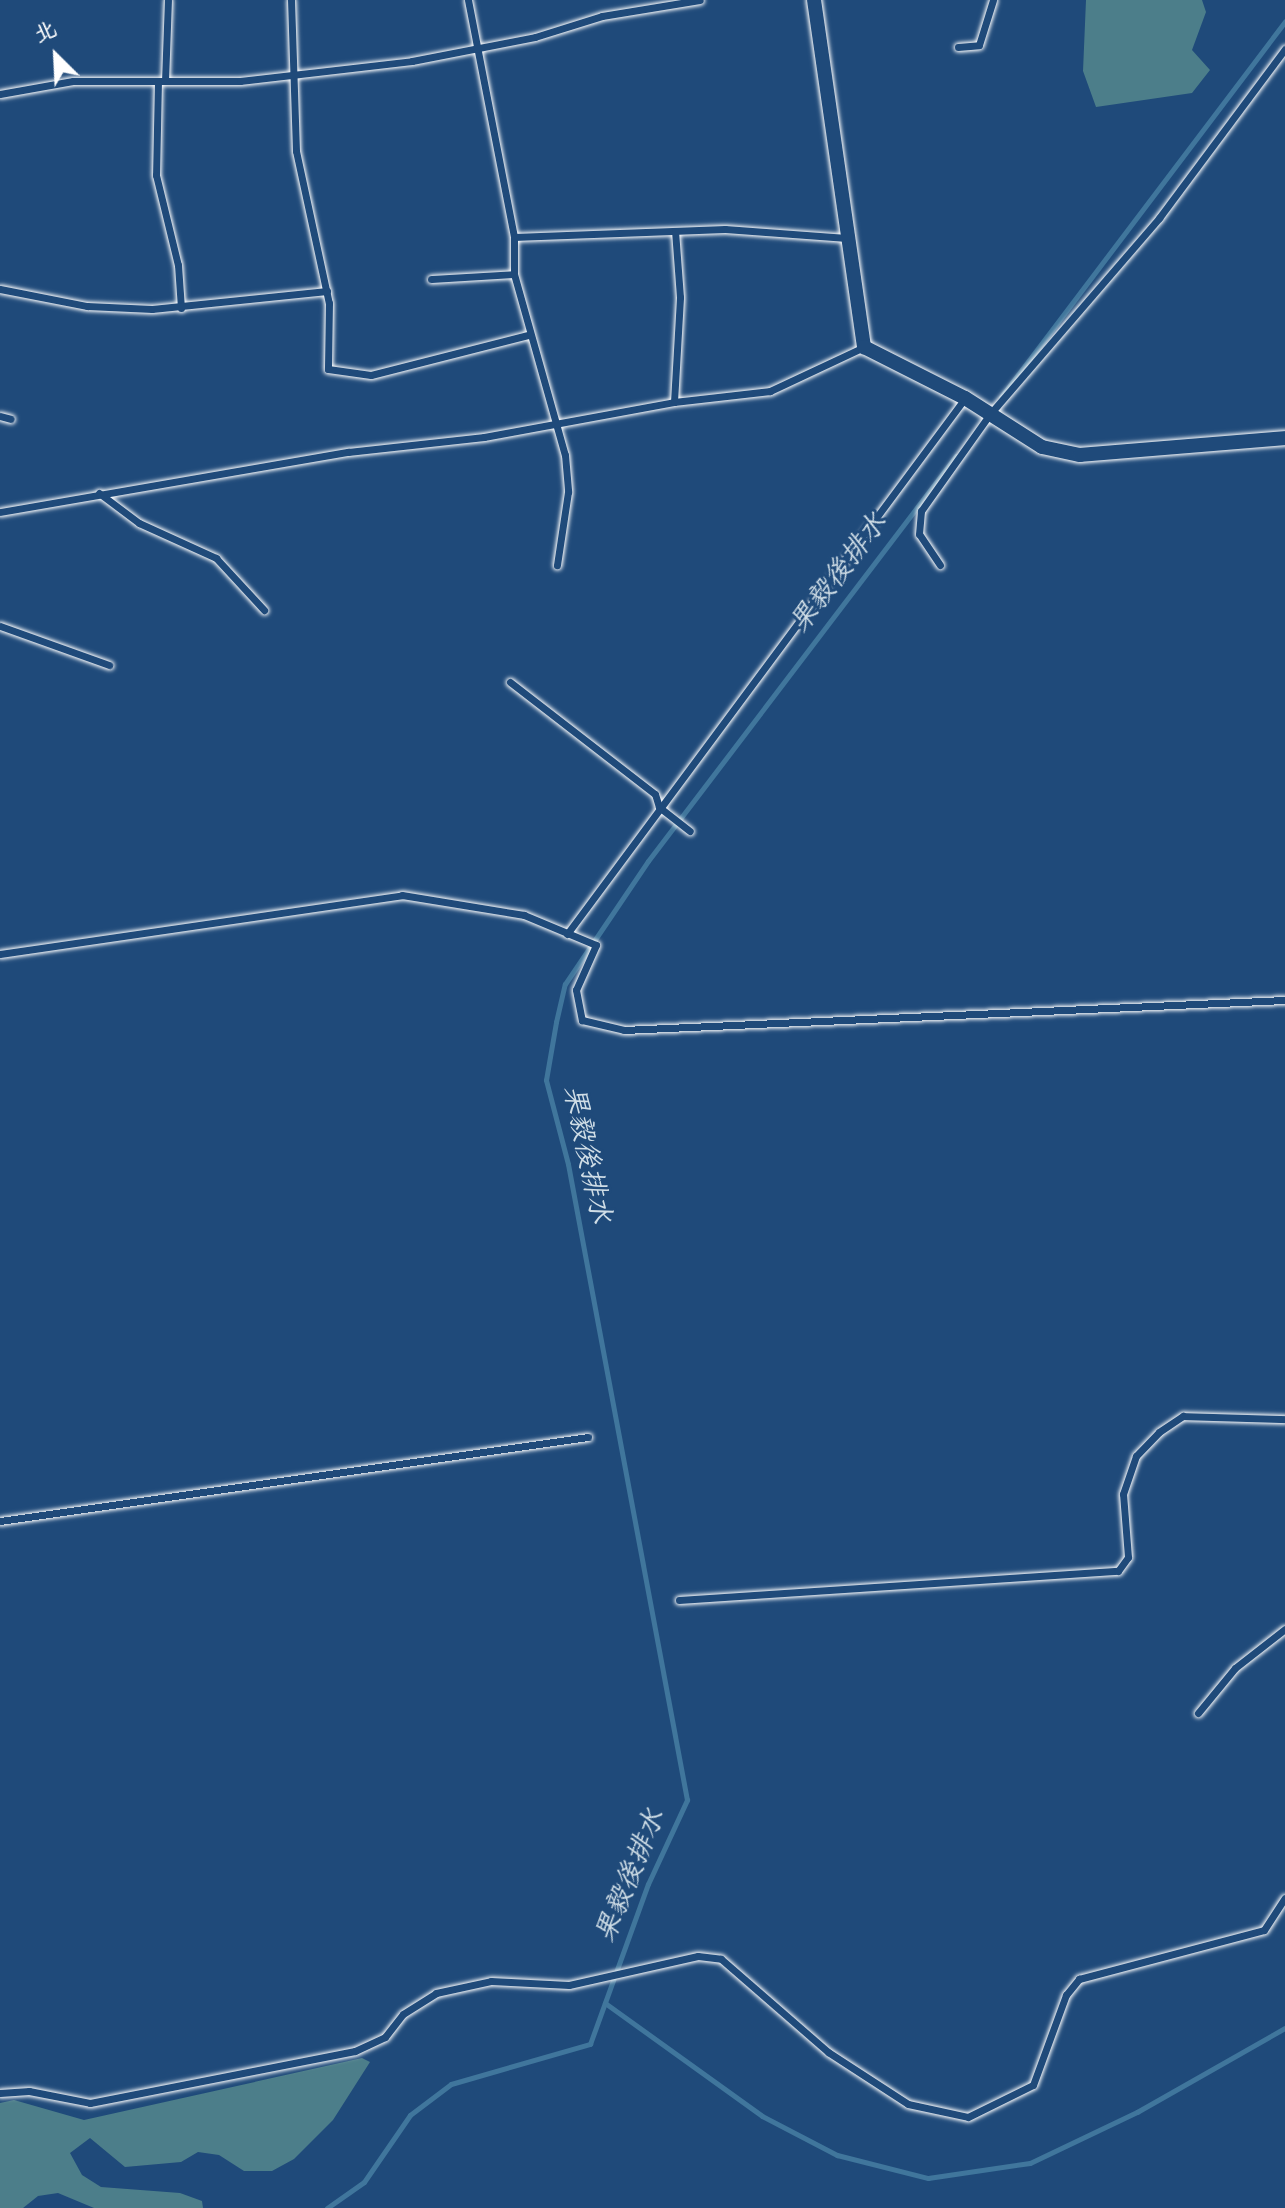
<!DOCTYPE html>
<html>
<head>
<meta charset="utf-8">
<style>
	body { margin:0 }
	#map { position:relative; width:1285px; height:2208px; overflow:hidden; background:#1f4a7a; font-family:"Gochi Hand","LXGW WenKai TC",sans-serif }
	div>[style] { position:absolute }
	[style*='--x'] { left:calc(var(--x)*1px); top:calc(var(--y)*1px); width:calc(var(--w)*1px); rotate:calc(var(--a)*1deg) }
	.green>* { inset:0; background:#4c7e8a }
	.stream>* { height:5px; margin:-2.5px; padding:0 2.5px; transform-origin:2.5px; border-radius:2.5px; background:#40769c }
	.roads { filter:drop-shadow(0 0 2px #fff) drop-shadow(0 0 2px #fff) }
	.lane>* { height:7px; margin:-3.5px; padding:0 3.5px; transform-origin:3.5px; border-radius:3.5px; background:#1f4a7a }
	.street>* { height:14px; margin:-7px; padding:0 7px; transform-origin:7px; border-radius:7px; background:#1f4a7a }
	span { translate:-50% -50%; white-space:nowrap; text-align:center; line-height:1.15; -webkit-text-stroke:6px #1f4a7a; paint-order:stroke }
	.water-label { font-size:28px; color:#cfdde6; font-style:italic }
	.north { position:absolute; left:16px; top:16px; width:80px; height:80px; -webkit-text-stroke:6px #1f4a7a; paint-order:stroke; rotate:336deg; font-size:22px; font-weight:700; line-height:32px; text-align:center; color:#fff }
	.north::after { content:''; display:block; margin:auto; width:28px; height:36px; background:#fff; clip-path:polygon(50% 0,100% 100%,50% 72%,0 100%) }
</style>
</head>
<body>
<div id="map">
	<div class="green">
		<i style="clip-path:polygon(1086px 0,1202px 0,1206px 12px,1192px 50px,1210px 70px,1192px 93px,1096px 107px,1083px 71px)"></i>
		<i style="clip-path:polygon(362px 2058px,370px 2062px,333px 2120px,294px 2159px,272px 2171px,244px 2171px,219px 2155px,198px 2152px,181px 2162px,125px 2167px,90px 2138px,70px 2153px,82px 2175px,101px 2187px,180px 2193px,202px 2201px,203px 2208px,94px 2208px,58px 2193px,38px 2196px,23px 2208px,0 2208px,0 2103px,14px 2100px,84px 2120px)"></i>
	</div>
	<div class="stream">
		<i style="--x:1001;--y:397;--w:471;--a:-52.9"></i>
		<i style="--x:605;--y:2003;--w:193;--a:35.7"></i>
		<i style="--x:762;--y:2116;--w:85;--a:27.5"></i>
		<i style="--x:837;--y:2155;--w:94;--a:14.2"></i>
		<i style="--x:928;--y:2178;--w:103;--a:-8.4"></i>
		<i style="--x:1030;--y:2163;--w:119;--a:-25.5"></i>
		<i style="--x:1137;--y:2112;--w:170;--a:-29.6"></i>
		<i style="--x:327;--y:2208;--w:45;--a:-35.1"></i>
		<i style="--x:364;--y:2182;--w:81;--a:-55.5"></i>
		<i style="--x:410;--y:2115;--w:51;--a:-37.1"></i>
		<i style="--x:451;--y:2084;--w:145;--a:-16.1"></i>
		<i style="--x:590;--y:2044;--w:170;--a:-70.1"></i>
		<i style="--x:648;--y:1884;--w:93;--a:-65.1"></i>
		<i style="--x:687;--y:1800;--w:647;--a:-100.6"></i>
		<i style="--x:568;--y:1164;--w:87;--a:-104.7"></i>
		<i style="--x:546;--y:1080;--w:59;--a:-80.2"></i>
		<i style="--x:556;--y:1022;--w:39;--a:-77"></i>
		<i style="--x:565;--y:984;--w:148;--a:-56"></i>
		<i style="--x:648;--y:861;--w:509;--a:-52.75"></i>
	</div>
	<div class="roads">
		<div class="lane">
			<i style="--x:291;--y:0;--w:151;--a:88.1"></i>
			<i style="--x:296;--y:151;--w:156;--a:77.8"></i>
			<i style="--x:329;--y:303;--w:66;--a:90.9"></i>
			<i style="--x:328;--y:369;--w:43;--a:7.9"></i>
			<i style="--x:371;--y:375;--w:162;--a:-14.3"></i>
			<i style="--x:468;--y:0;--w:241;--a:79"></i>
			<i style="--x:514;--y:237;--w:37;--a:90"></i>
			<i style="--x:514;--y:274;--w:188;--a:74.3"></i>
			<i style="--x:565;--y:455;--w:37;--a:85"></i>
			<i style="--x:568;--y:492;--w:74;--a:98.6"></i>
			<i style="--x:958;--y:47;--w:21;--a:-5"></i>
			<i style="--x:979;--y:45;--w:47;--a:-72.7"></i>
			<i style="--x:158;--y:81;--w:94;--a:91.2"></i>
			<i style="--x:156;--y:175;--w:93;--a:76.3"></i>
			<i style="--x:178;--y:265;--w:43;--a:86"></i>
			<i style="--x:165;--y:81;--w:81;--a:-87.9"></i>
			<i style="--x:0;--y:94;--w:74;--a:-10.1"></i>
			<i style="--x:73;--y:81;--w:167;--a:0"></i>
			<i style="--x:240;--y:81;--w:173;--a:-6.6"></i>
			<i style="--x:412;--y:61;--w:125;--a:-11"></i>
			<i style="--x:535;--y:37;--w:70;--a:-17.4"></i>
			<i style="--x:602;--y:16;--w:99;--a:-9.3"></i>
			<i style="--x:514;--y:237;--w:211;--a:-2.2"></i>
			<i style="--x:725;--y:229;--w:122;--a:4.2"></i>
			<i style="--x:431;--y:279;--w:83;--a:-3.4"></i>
			<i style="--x:0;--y:289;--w:89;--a:11.1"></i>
			<i style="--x:87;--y:306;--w:65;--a:2.6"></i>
			<i style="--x:152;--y:309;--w:176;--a:-5.9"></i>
			<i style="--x:674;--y:402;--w:105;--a:-86.7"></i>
			<i style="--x:680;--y:297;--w:66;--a:-94.3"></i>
			<i style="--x:0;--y:416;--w:11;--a:15"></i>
			<i style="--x:99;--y:493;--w:50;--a:36.9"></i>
			<i style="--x:139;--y:523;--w:85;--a:24.4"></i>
			<i style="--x:216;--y:558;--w:71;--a:47.3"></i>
			<i style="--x:0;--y:512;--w:353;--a:-9.8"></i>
			<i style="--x:348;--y:452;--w:137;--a:-6.3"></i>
			<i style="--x:484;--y:437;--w:193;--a:-10.4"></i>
			<i style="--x:674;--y:402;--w:97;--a:-6.5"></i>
			<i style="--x:770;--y:391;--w:104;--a:-25.1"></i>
			<i style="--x:940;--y:565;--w:37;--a:-124"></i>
			<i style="--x:919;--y:534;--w:23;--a:-85"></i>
			<i style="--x:921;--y:511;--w:119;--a:-54.6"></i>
			<i style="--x:990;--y:414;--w:259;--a:-49.2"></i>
			<i style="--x:1159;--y:218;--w:211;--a:-53.3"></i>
			<i style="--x:0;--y:626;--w:116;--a:19.7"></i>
			<i style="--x:510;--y:682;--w:183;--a:37.7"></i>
			<i style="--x:655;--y:794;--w:14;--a:73"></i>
			<i style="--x:659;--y:807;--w:39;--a:38"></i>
			<i style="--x:567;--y:934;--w:668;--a:-53.4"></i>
			<i style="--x:0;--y:954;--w:406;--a:-8.3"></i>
			<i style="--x:402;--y:895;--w:124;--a:9.3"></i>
			<i style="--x:524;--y:915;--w:78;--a:22.6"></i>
			<i style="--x:596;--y:945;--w:49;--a:114"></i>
			<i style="--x:576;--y:990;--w:31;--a:79"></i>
			<i style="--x:582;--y:1020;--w:43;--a:13.4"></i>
			<i style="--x:624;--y:1030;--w:662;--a:-2.6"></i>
			<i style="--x:0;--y:1521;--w:594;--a:-8.13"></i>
			<i style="--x:679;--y:1600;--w:440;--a:-3.8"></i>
			<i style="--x:1118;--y:1571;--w:17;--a:-54"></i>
			<i style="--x:1128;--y:1557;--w:63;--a:-94.5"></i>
			<i style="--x:1123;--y:1494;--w:40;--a:-71.1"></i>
			<i style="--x:1136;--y:1456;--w:33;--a:-46"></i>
			<i style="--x:1159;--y:1432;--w:29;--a:-34"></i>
			<i style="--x:1183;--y:1416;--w:102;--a:1.7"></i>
			<i style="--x:1198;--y:1713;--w:58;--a:-50.6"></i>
			<i style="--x:1235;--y:1668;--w:63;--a:-38"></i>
			<i style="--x:0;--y:2093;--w:29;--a:-4"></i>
			<i style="--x:29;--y:2091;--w:62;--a:11.1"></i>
			<i style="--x:90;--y:2103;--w:270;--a:-11.1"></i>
			<i style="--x:355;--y:2051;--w:33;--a:-25"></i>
			<i style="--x:385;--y:2037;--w:29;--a:-52"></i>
			<i style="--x:403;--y:2014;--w:39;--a:-32"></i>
			<i style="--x:436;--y:1993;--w:56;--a:-12.3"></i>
			<i style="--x:491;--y:1981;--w:78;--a:2.9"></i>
			<i style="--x:569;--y:1985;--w:132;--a:-12.7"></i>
			<i style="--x:698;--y:1956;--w:23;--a:7"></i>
			<i style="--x:721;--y:1959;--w:142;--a:41"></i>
			<i style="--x:828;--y:2052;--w:95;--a:33"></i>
			<i style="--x:908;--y:2104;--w:61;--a:12.2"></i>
			<i style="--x:968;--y:2117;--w:72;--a:-26.2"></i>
			<i style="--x:1033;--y:2085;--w:96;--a:-69.9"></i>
			<i style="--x:1066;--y:1995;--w:21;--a:-51"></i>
			<i style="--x:1079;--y:1979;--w:191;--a:-14.8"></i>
			<i style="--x:1264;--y:1930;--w:38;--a:-57"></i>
		</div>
		<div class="street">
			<i style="--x:814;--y:0;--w:351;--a:81.8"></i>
			<i style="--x:864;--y:347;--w:113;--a:26.8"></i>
			<i style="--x:965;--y:398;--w:91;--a:32.5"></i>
			<i style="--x:1042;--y:447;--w:39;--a:12"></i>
			<i style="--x:1080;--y:455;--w:206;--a:-4.7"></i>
		</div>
	</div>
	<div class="water-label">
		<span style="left:841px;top:575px;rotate:-53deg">果毅後排水</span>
		<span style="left:584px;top:1155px;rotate:78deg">果毅後排水</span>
		<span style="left:633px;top:1877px;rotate:-68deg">果毅後排水</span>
	</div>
	<div class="north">北</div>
</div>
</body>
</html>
